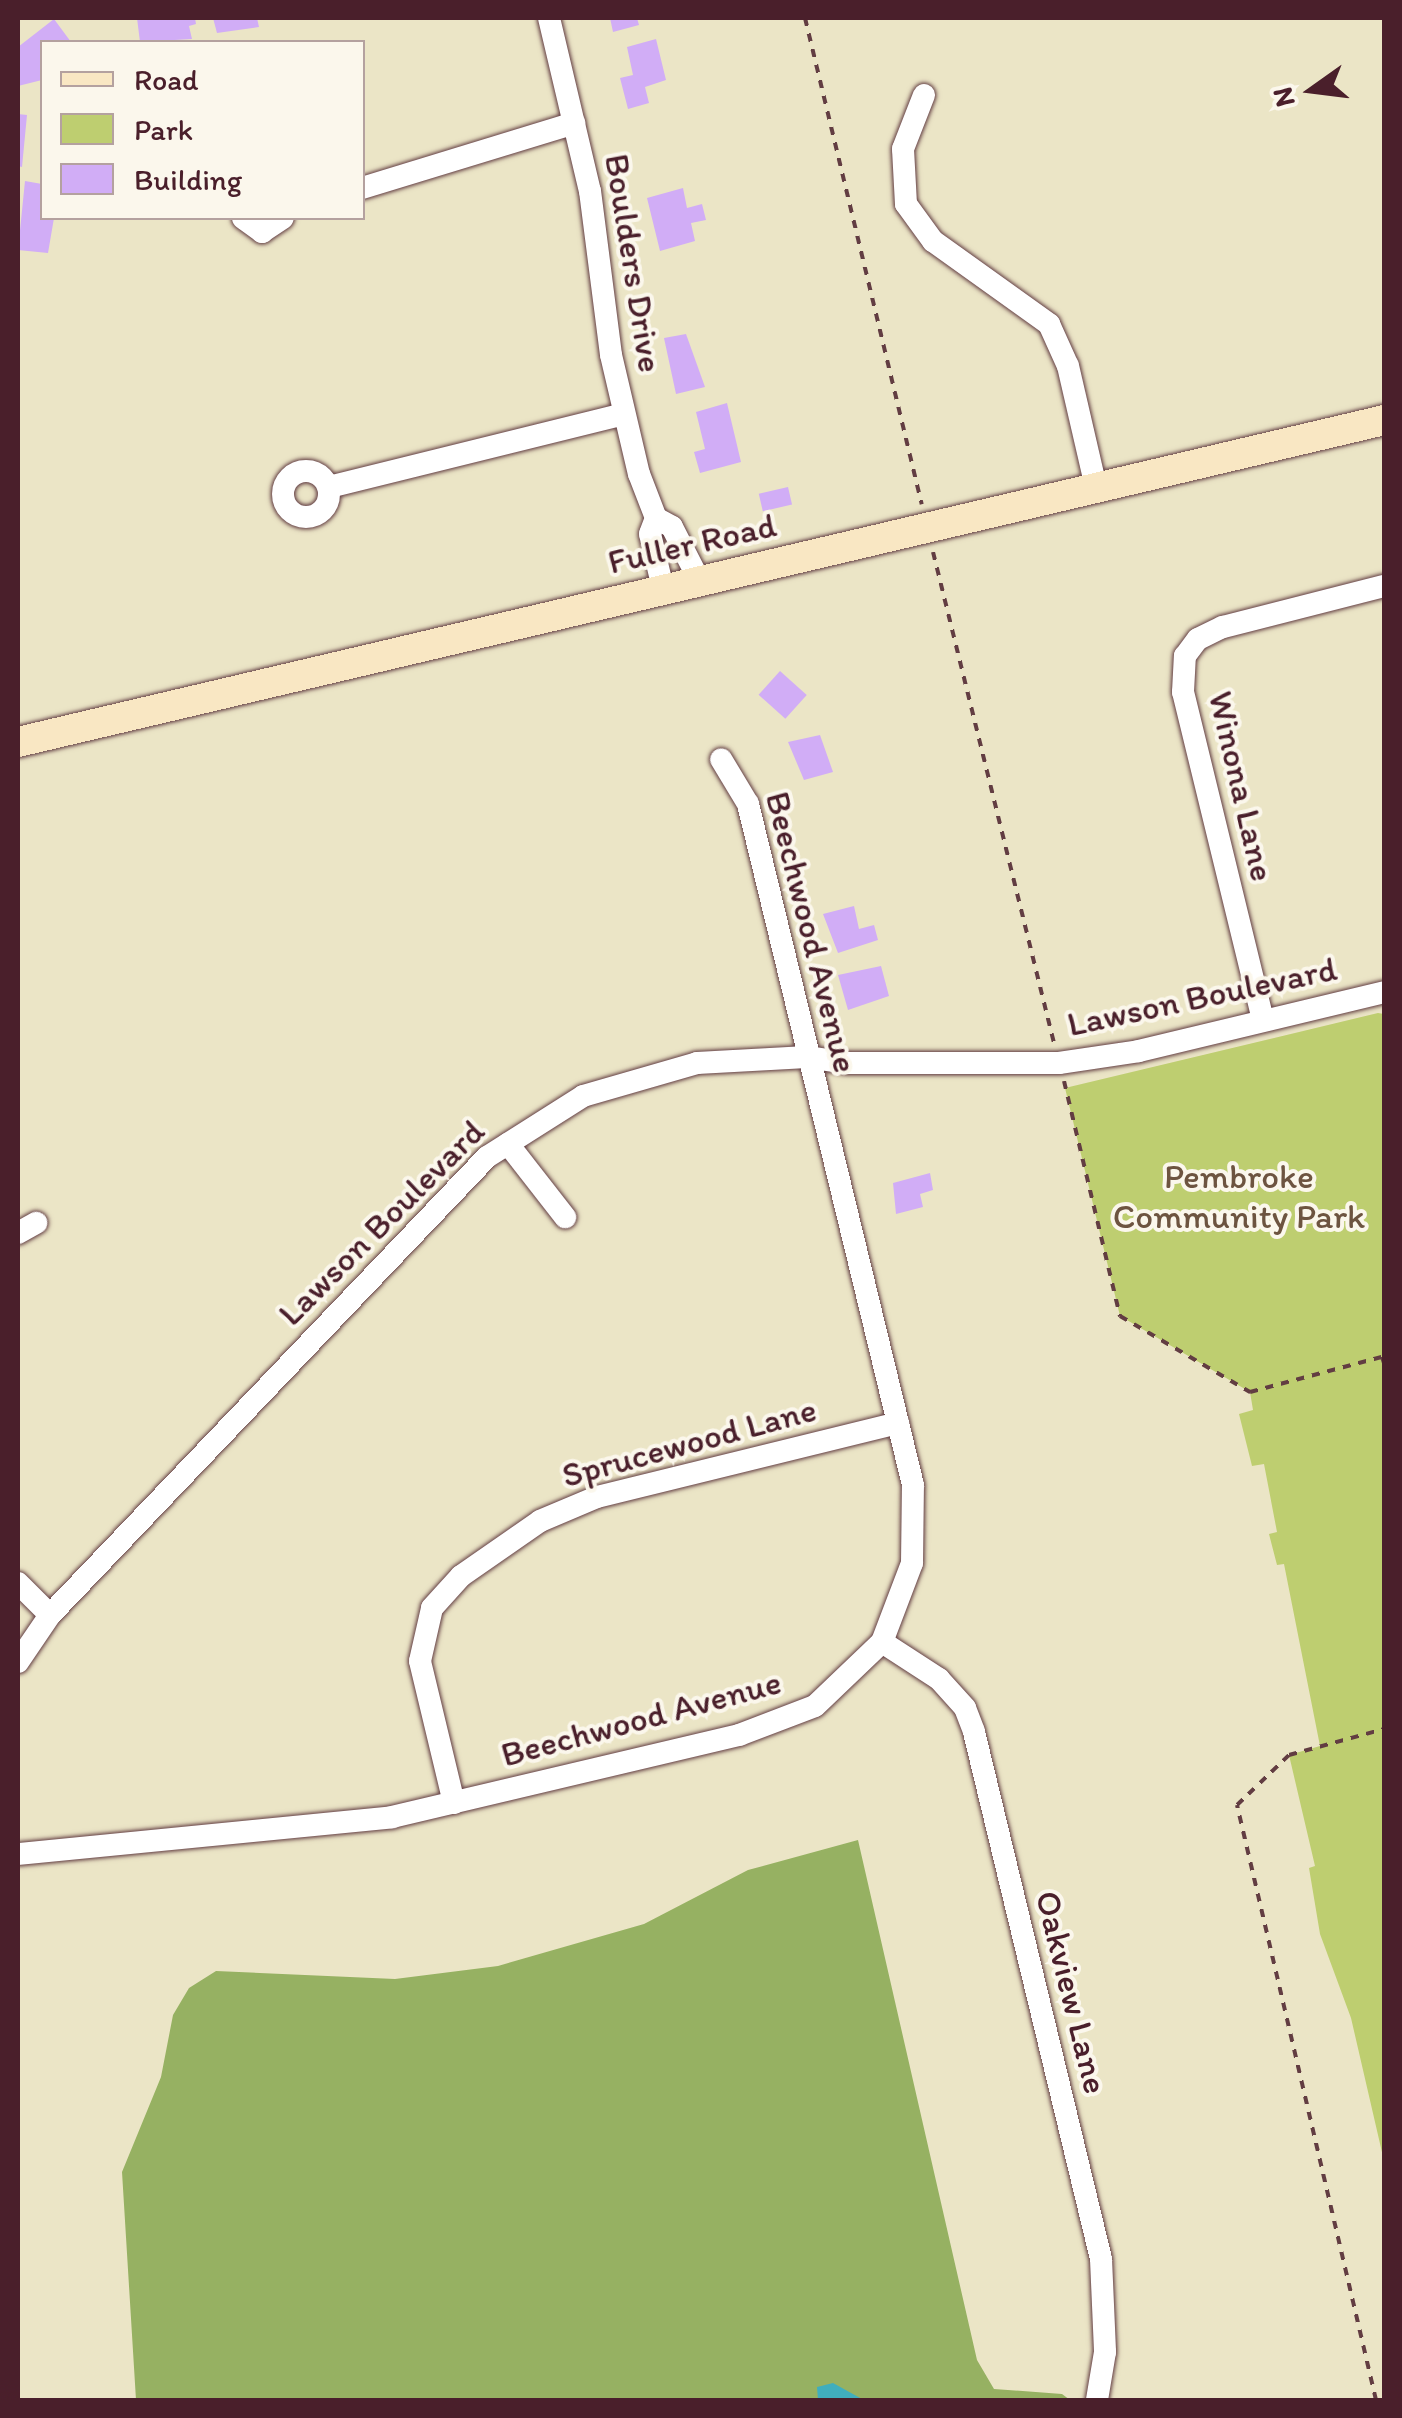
<!DOCTYPE html>
<html>
<head>
<meta charset="utf-8">
<style>
	body { margin:0 }
	#map { position:relative; width:1402px; height:2418px; overflow:hidden; background:#ebe5c6; font-family:Itim,sans-serif }
	div>[style] { position:absolute }
	[style*='--x'] { left:calc(var(--x)*1px); top:calc(var(--y)*1px); width:calc(var(--w)*1px); rotate:calc(var(--a)*1deg) }
	.green>* { inset:0; background:#bece70 }
	.forest>* { inset:0; background:#96b162 }
	.water>* { inset:0; background:#40aebd }
	.building>* { inset:0; background:#d1adf6; transform-origin:0 0 }
	.path>* { height:4px; margin-top:-2px; transform-origin:0; background:repeating-linear-gradient(90deg,#623d42 0 8px,transparent 0 16px) }
	.roads { filter:drop-shadow(0 0 2px #623d42) drop-shadow(0 0 2px #623d42) }
	.street>* { height:22px; margin:-11px; padding:0 11px; transform-origin:11px; border-radius:11px; background:#fff }
	.street>.ring { margin:-11px; padding:0; box-sizing:content-box; background:none; border:22px solid #fff; border-radius:50% }
	.secondary>* { height:30px; margin:-15px; padding:0 15px; transform-origin:15px; border-radius:15px; background:#f9e7c3 }
	span { translate:-50% -50%; white-space:nowrap; text-align:center; line-height:1.15; -webkit-text-stroke:8px #fbf7ec; paint-order:stroke }
	.street-label { font-size:35px; color:#4a1f2b }
	.park-label { font-size:35px; color:#6d5440 }
	.frame { position:absolute; inset:0; border:20px solid #4a1f2b; pointer-events:none }
	.legend { position:absolute; left:40px; top:40px; width:325px; height:180px; box-sizing:border-box; background:#fbf7ec; border:2px solid #b4a19f; margin:0; padding:12px 18px; list-style:none; font-size:30px; color:#4a1f2b }
	.legend li { display:flex; align-items:center; gap:20px; height:50px }
	.legend b { width:50px; border:2px solid #b4a19f }
	.north { position:absolute; left:1262px; top:40px; width:100px; height:100px; -webkit-text-stroke:8px #fbf7ec; paint-order:stroke; rotate:256deg; font-size:28px; font-weight:700; line-height:40px; text-align:center; color:#4a1f2b }
	.north::after { content:''; display:block; margin:auto; width:35px; height:45px; background:#4a1f2b; clip-path:polygon(50% 0,100% 100%,50% 72%,0 100%) }
</style>
</head>
<body>
<div id="map">
	<div class="green">
		<i style="clip-path:polygon(1378px 1013px,1384px 1014px,1384px 2161px,1351px 2018px,1320px 1934px,1309px 1868px,1315px 1866px,1289px 1755px,1320px 1746px,1284px 1564px,1277px 1565px,1269px 1534px,1277px 1532px,1264px 1464px,1252px 1466px,1239px 1414px,1253px 1410px,1250px 1392px,1120px 1316px,1065px 1088px)"></i>
	</div>
	<div class="forest">
		<i style="clip-path:polygon(858px 1840px,977px 2360px,994px 2389px,1062px 2394px,1070px 2400px,136px 2400px,122px 2172px,161px 2077px,173px 2015px,189px 1988px,216px 1971px,395px 1979px,498px 1966px,644px 1924px,748px 1870px)"></i>
	</div>
	<div class="water">
		<i style="clip-path:polygon(833px 2383px,862px 2399px,872px 2400px,818px 2400px,817px 2387px)"></i>
	</div>
	<div class="building">
		<i style="clip-path:polygon(137px 18px,195px 18px,196px 24px,189px 26px,192px 39px,140px 42px)"></i>
		<i style="clip-path:polygon(213px 18px,257px 18px,259px 27px,217px 33px)"></i>
		<i style="clip-path:polygon(610px 18px,637px 18px,639px 25px,613px 32px)"></i>
		<i style="clip-path:polygon(54px 19px,71px 42px,42px 42px,42px 80px,18px 86px,18px 47px)"></i>
		<i style="clip-path:polygon(656px 39px,666px 80px,645px 87px,649px 103px,628px 109px,620px 78px,633px 75px,627px 47px)"></i>
		<i style="clip-path:polygon(18px 114px,27px 115px,22px 167px,18px 166px)"></i>
		<i style="clip-path:polygon(25px 181px,42px 184px,42px 218px,54px 218px,48px 253px,18px 250px)"></i>
		<i style="clip-path:polygon(683px 188px,687px 208px,702px 204px,706px 220px,691px 223px,695px 241px,660px 251px,647px 198px)"></i>
		<i style="clip-path:polygon(686px 334px,705px 387px,676px 394px,664px 338px)"></i>
		<i style="clip-path:polygon(727px 403px,741px 462px,700px 473px,694px 452px,705px 449px,696px 412px)"></i>
		<i style="left:788px;top:487px;width:18px;height:30px;rotate:77deg"></i>
		<i style="left:780px;top:671px;width:36px;height:32px;rotate:42deg"></i>
		<i style="clip-path:polygon(820px 735px,833px 772px,804px 780px,788px 742px)"></i>
		<i style="clip-path:polygon(854px 906px,859px 929px,874px 925px,878px 940px,838px 953px,823px 914px)"></i>
		<i style="clip-path:polygon(881px 966px,889px 996px,848px 1010px,838px 975px)"></i>
		<i style="clip-path:polygon(930px 1173px,933px 1190px,920px 1194px,923px 1207px,896px 1214px,893px 1183px)"></i>
	</div>
	<div class="path">
		<i style="--x:805;--y:18;--w:500;--a:76.5"></i>
		<i style="--x:933;--y:552;--w:506;--a:76.16"></i>
		<i style="--x:1064;--y:1081;--w:242;--a:76.6"></i>
		<i style="--x:1120;--y:1316;--w:151;--a:30.3"></i>
		<i style="--x:1250;--y:1392;--w:137;--a:-14.9"></i>
		<i style="--x:1382;--y:1357;--w:6;--a:72"></i>
		<i style="--x:1376;--y:2400;--w:611;--a:-103.15"></i>
		<i style="--x:1237;--y:1805;--w:72;--a:-43.9"></i>
		<i style="--x:1289;--y:1755;--w:98;--a:-15.3"></i>
	</div>
	<div class="roads">
		<div class="street">
			<i style="--x:549;--y:18;--w:178;--a:76.7"></i>
			<i style="--x:590;--y:191;--w:165;--a:82.7"></i>
			<i style="--x:611;--y:355;--w:122;--a:76.8"></i>
			<i style="--x:639;--y:474;--w:47;--a:68.9"></i>
			<i style="--x:656;--y:518;--w:18;--a:29"></i>
			<i style="--x:672;--y:527;--w:59;--a:63"></i>
			<i style="--x:924;--y:95;--w:58;--a:111.3"></i>
			<i style="--x:903;--y:149;--w:55;--a:86.9"></i>
			<i style="--x:906;--y:204;--w:46;--a:53.9"></i>
			<i style="--x:933;--y:241;--w:143;--a:35.6"></i>
			<i style="--x:1049;--y:324;--w:46;--a:65.7"></i>
			<i style="--x:1068;--y:366;--w:124;--a:77"></i>
			<i style="--x:362;--y:188;--w:222;--a:-17"></i>
			<i style="--x:243;--y:218;--w:24;--a:36"></i>
			<i style="--x:262;--y:232;--w:25;--a:-34"></i>
			<i class="ring" style="left:283px;top:471px;width:24px;height:24px"></i>
			<i style="--x:329;--y:487;--w:304;--a:-13.9"></i>
			<i style="--x:656;--y:518;--w:17;--a:111"></i>
			<i style="--x:650;--y:534;--w:56;--a:76.5"></i>
			<i style="--x:1263;--y:1020;--w:338;--a:-103.7"></i>
			<i style="--x:1183;--y:692;--w:36;--a:-87"></i>
			<i style="--x:1185;--y:656;--w:21;--a:-53"></i>
			<i style="--x:1198;--y:639;--w:28;--a:-26"></i>
			<i style="--x:1223;--y:627;--w:166;--a:-14.3"></i>
			<i style="--x:508;--y:1144;--w:93;--a:52"></i>
			<i style="--x:18;--y:1233;--w:21;--a:-29"></i>
			<i style="--x:18;--y:1583;--w:45;--a:45"></i>
			<i style="--x:882;--y:1642;--w:68;--a:33"></i>
			<i style="--x:939;--y:1679;--w:39;--a:48"></i>
			<i style="--x:965;--y:1708;--w:26;--a:69"></i>
			<i style="--x:974;--y:1732;--w:542;--a:76.45"></i>
			<i style="--x:1101;--y:2259;--w:93;--a:87.5"></i>
			<i style="--x:1105;--y:2352;--w:49;--a:99.5"></i>
			<i style="--x:18;--y:1662;--w:57;--a:-55.8"></i>
			<i style="--x:50;--y:1615;--w:633;--a:-46.34"></i>
			<i style="--x:487;--y:1157;--w:114;--a:-32.4"></i>
			<i style="--x:583;--y:1096;--w:119;--a:-16.1"></i>
			<i style="--x:697;--y:1063;--w:110;--a:-3.1"></i>
			<i style="--x:807;--y:1057;--w:40;--a:8.5"></i>
			<i style="--x:847;--y:1063;--w:212;--a:0"></i>
			<i style="--x:1059;--y:1063;--w:81;--a:-8.5"></i>
			<i style="--x:1139;--y:1051;--w:252;--a:-13.5"></i>
			<i style="--x:454;--y:1803;--w:146;--a:-103.5"></i>
			<i style="--x:420;--y:1661;--w:54;--a:-77.2"></i>
			<i style="--x:432;--y:1608;--w:43;--a:-47.8"></i>
			<i style="--x:461;--y:1576;--w:96;--a:-34.8"></i>
			<i style="--x:540;--y:1521;--w:62;--a:-22.8"></i>
			<i style="--x:597;--y:1497;--w:310;--a:-13.8"></i>
			<i style="--x:18;--y:1854;--w:376;--a:-5.6"></i>
			<i style="--x:392;--y:1817;--w:357;--a:-13.3"></i>
			<i style="--x:739;--y:1735;--w:81;--a:-20.9"></i>
			<i style="--x:815;--y:1706;--w:93;--a:-43.7"></i>
			<i style="--x:882;--y:1642;--w:85;--a:-69.2"></i>
			<i style="--x:912;--y:1563;--w:78;--a:-89.3"></i>
			<i style="--x:913;--y:1485;--w:701;--a:-103.62"></i>
			<i style="--x:748;--y:804;--w:52;--a:-121"></i>
		</div>
		<div class="secondary">
			<i style="--x:18;--y:742;--w:1403;--a:-13.26"></i>
		</div>
	</div>
	<div class="street-label">
		<span style="left:634px;top:263px;rotate:81deg">Boulders Drive</span>
		<span style="left:692px;top:543px;rotate:-13deg">Fuller Road</span>
		<span style="left:1242px;top:786px;rotate:77deg">Winona Lane</span>
		<span style="left:812px;top:932px;rotate:76deg">Beechwood Avenue</span>
		<span style="left:1202px;top:996px;rotate:-12deg">Lawson Boulevard</span>
		<span style="left:381px;top:1222px;rotate:-45deg">Lawson Boulevard</span>
		<span style="left:689px;top:1442px;rotate:-15deg">Sprucewood Lane</span>
		<span style="left:641px;top:1718px;rotate:-15deg">Beechwood Avenue</span>
		<span style="left:1072px;top:1992px;rotate:76deg">Oakview Lane</span>
	</div>
	<div class="park-label">
		<span style="left:1239px;top:1196px">Pembroke<br>Community Park</span>
	</div>
	<div class="frame"></div>
	<ul class="legend">
	<li><b style="height:12px;background:#f9e7c3"></b>Road</li>
	<li><b style="height:28px;background:#bece70"></b>Park</li>
	<li><b style="height:28px;background:#d1adf6"></b>Building</li>
	</ul>
	<div class="north">N</div>
</div>
</body>
</html>
